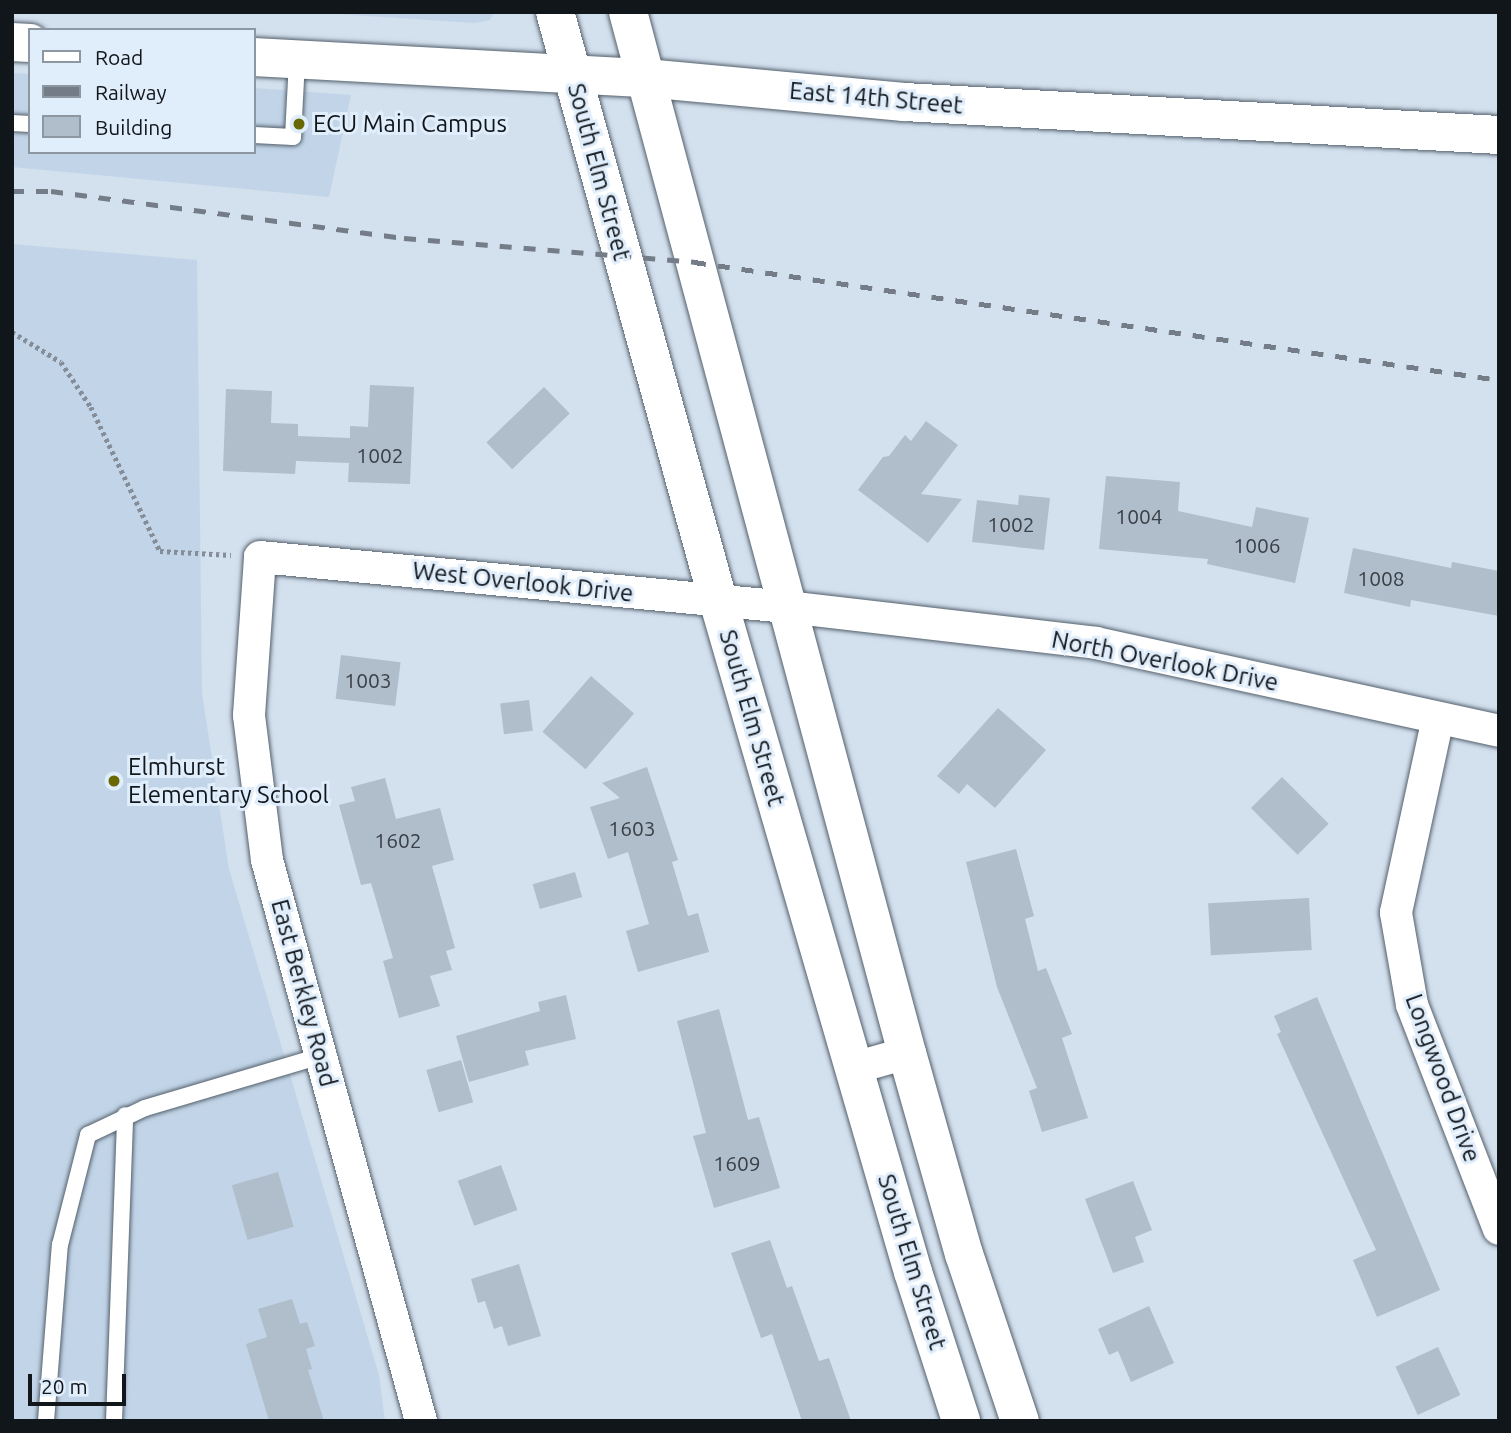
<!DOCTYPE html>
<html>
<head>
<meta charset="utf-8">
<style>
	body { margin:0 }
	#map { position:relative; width:1511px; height:1433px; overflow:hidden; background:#d3e0ee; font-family:Ubuntu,sans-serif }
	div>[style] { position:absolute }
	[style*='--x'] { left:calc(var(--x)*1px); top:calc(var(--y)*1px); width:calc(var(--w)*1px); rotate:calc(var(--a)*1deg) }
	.built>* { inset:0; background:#c2d5e8 }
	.building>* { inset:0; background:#b0bdcb; transform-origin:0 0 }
	.path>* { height:4.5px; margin-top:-2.25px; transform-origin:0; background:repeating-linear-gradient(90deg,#848d98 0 3.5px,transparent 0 7px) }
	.roads { filter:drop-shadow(0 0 2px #54606c) drop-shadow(0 0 2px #54606c) }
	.service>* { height:16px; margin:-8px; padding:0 8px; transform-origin:8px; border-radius:8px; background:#fff }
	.minor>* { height:32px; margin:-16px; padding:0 16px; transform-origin:16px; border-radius:16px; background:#fff }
	.tertiary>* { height:38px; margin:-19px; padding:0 19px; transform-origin:19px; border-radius:19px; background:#fff }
	.rail>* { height:5px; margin-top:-2.5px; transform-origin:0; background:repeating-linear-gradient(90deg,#747d87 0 12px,transparent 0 24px) }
	.dots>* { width:19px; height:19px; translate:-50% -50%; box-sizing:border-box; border:4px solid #e0edfb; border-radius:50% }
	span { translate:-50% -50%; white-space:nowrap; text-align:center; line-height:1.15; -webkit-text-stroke:6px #e0edfb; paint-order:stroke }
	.number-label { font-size:21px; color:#394047 }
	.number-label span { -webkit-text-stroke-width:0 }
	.street-label { font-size:24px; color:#11161b }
	.poi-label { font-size:24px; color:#11161b }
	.left { translate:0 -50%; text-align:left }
	.frame { position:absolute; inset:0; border:14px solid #11161b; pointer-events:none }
	.legend { position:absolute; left:28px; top:28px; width:228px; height:126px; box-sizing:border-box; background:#e0edfb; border:2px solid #8d97a1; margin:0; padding:9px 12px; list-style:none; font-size:21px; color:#11161b }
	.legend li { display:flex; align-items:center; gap:14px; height:35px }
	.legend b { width:35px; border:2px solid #8d97a1 }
	.scale { position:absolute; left:28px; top:1374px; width:98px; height:32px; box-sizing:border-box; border:4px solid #11161b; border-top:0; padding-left:9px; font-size:21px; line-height:24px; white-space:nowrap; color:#11161b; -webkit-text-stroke:5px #e0edfb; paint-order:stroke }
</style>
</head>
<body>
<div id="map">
	<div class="built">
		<i style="clip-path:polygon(306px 12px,494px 12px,490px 20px,475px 23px)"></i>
		<i style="clip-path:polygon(12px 73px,30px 74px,30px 152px,254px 152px,254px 88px,351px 95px,329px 197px,12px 167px)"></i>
		<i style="clip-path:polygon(12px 244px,197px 260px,202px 693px,229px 869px,379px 1375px,385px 1421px,12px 1421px)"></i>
	</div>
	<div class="building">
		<i style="clip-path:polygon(370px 385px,414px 387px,410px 484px,348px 482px,349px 463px,296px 461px,295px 474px,223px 471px,226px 389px,272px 391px,271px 423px,298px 424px,298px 436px,350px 438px,350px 426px,368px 427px)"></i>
		<i style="left:544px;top:387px;width:37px;height:80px;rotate:46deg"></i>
		<i style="clip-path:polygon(926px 421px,958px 445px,921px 494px,962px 499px,928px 543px,858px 490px,883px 457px,889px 456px,905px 435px,911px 441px)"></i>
		<i style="clip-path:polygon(1106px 476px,1180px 482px,1178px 511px,1252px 527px,1256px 507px,1309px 518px,1295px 583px,1207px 564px,1208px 559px,1099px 549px)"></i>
		<i style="clip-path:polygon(1019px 495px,1050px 498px,1044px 550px,972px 542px,977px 500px,1018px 505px)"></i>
		<i style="clip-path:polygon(1353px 548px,1451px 568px,1452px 562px,1499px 571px,1499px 616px,1411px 600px,1410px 607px,1344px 593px)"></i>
		<i style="left:341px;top:655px;width:60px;height:44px;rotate:7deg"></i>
		<i style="left:591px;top:676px;width:57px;height:74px;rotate:41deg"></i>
		<i style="left:529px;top:700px;width:31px;height:29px;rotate:83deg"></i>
		<i style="clip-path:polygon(998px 708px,1046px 750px,995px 808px,967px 784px,959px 794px,937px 776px)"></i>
		<i style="clip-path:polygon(647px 767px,678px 860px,672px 862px,688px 916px,698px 913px,709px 952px,638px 972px,626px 931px,649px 924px,628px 852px,608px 859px,590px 807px,620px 798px,602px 783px)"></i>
		<i style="left:1282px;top:777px;width:66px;height:44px;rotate:45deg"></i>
		<i style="clip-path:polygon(385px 778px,396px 819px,440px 808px,454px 860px,432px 866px,455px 948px,446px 951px,452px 970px,430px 976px,440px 1006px,399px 1018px,383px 961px,393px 958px,371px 883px,361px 885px,339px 805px,355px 801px,351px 787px)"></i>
		<i style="clip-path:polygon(1016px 849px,1034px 916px,1025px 919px,1038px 971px,1046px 968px,1072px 1034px,1062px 1038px,1088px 1118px,1042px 1132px,1029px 1091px,1037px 1088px,997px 987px,966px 862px)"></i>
		<i style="left:575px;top:872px;width:26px;height:44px;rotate:74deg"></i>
		<i style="left:1309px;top:898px;width:52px;height:101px;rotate:87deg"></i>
		<i style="clip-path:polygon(566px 995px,576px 1039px,525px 1051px,529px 1065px,469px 1082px,456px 1036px,540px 1011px,538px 1002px)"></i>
		<i style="clip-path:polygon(1317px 997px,1440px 1290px,1377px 1317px,1353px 1260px,1376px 1250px,1277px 1034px,1281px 1032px,1274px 1016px)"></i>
		<i style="clip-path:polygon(719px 1009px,748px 1120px,759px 1117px,780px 1188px,714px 1208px,693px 1136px,706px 1133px,677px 1021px)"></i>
		<i style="left:461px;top:1060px;width:44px;height:36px;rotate:74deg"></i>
		<i style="left:501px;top:1165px;width:48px;height:46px;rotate:70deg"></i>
		<i style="left:278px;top:1172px;width:57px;height:48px;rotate:74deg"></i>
		<i style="clip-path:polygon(1133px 1181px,1152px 1230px,1135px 1237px,1144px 1262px,1113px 1273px,1085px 1199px)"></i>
		<i style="clip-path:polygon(770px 1240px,787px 1288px,792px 1286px,819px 1361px,829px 1358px,851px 1421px,802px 1421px,772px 1334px,761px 1338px,731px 1253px)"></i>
		<i style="clip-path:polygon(519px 1264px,541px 1336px,508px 1346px,502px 1326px,494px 1329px,485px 1301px,478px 1303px,471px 1279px)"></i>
		<i style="clip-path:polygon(292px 1299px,300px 1324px,307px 1322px,315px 1346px,306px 1349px,312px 1369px,308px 1370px,324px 1421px,269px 1421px,246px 1344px,267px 1337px,258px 1309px)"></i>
		<i style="clip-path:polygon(1149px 1306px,1174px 1363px,1131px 1382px,1118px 1351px,1109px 1355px,1098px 1329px)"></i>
		<i style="left:1438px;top:1347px;width:53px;height:47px;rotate:65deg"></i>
	</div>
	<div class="path">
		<i style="--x:12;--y:332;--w:57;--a:31.5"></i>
		<i style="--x:61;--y:362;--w:54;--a:56.3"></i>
		<i style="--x:91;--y:407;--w:160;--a:64.4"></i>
		<i style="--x:160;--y:551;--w:71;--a:3.2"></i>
	</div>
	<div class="roads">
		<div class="service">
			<i style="--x:12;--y:123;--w:18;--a:3"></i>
			<i style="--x:254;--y:135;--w:39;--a:3"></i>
			<i style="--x:293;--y:137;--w:77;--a:-87"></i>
			<i style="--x:46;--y:1421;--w:177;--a:-85.5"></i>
			<i style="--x:60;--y:1245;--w:114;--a:-75.7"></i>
			<i style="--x:88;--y:1135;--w:63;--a:-25.3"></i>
			<i style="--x:145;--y:1108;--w:184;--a:-16.5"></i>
			<i style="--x:114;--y:1421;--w:306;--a:-87.9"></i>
		</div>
		<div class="minor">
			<i style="--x:1438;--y:718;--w:199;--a:102.2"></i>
			<i style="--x:1396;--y:913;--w:93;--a:80.1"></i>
			<i style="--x:1412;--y:1005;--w:240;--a:68.8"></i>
			<i style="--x:854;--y:1068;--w:55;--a:-15.8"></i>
			<i style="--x:421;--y:1421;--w:582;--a:-105.35"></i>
			<i style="--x:267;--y:860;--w:146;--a:-97.1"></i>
			<i style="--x:249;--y:715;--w:158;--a:-86"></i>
			<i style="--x:260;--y:557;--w:529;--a:5.42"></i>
			<i style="--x:787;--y:607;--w:311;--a:6.6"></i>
			<i style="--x:1096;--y:643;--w:412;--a:12.3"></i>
		</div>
		<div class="tertiary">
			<i style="--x:555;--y:12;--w:610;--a:74.51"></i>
			<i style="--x:718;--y:600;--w:700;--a:73.82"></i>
			<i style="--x:913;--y:1272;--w:157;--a:72.1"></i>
			<i style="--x:628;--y:12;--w:1078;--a:75"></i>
			<i style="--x:907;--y:1053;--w:209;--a:74.2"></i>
			<i style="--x:964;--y:1254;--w:176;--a:71.5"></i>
			<i style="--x:12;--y:42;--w:18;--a:3"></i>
			<i style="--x:254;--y:57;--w:392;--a:3.1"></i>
			<i style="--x:645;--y:78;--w:260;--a:5.3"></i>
			<i style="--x:904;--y:102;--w:596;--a:3.17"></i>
		</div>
	</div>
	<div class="rail">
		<i style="--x:12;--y:191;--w:39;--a:0"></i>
		<i style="--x:51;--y:191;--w:356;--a:7.6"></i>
		<i style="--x:404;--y:238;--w:291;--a:4.7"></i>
		<i style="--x:694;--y:262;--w:814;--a:8.34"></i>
	</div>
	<div class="dots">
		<i style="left:299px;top:124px;background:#686804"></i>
		<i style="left:114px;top:781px;background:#686804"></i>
	</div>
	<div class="number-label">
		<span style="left:380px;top:455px">1002</span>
		<span style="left:1139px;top:516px">1004</span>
		<span style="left:1011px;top:524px">1002</span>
		<span style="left:1257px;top:545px">1006</span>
		<span style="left:1381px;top:578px">1008</span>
		<span style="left:368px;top:680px">1003</span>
		<span style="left:632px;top:828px">1603</span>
		<span style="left:398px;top:840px">1602</span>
		<span style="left:737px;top:1163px">1609</span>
	</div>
	<div class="street-label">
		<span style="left:876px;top:98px;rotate:5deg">East 14th Street</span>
		<span style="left:599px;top:172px;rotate:75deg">South Elm Street</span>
		<span style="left:523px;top:582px;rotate:6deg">West Overlook Drive</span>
		<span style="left:1165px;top:661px;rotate:11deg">North Overlook Drive</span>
		<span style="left:752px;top:718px;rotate:74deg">South Elm Street</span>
		<span style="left:304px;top:993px;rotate:75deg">East Berkley Road</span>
		<span style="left:1443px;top:1078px;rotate:70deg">Longwood Drive</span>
		<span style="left:912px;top:1262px;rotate:73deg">South Elm Street</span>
	</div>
	<div class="poi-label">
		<span class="left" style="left:313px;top:124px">ECU Main Campus</span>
		<span class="left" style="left:128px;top:781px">Elmhurst<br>Elementary School</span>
	</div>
	<div class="frame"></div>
	<ul class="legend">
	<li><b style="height:9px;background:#fff"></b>Road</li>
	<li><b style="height:9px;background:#747d87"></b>Railway</li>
	<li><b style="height:19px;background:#b0bdcb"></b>Building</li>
	</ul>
	<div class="scale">20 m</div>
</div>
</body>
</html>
